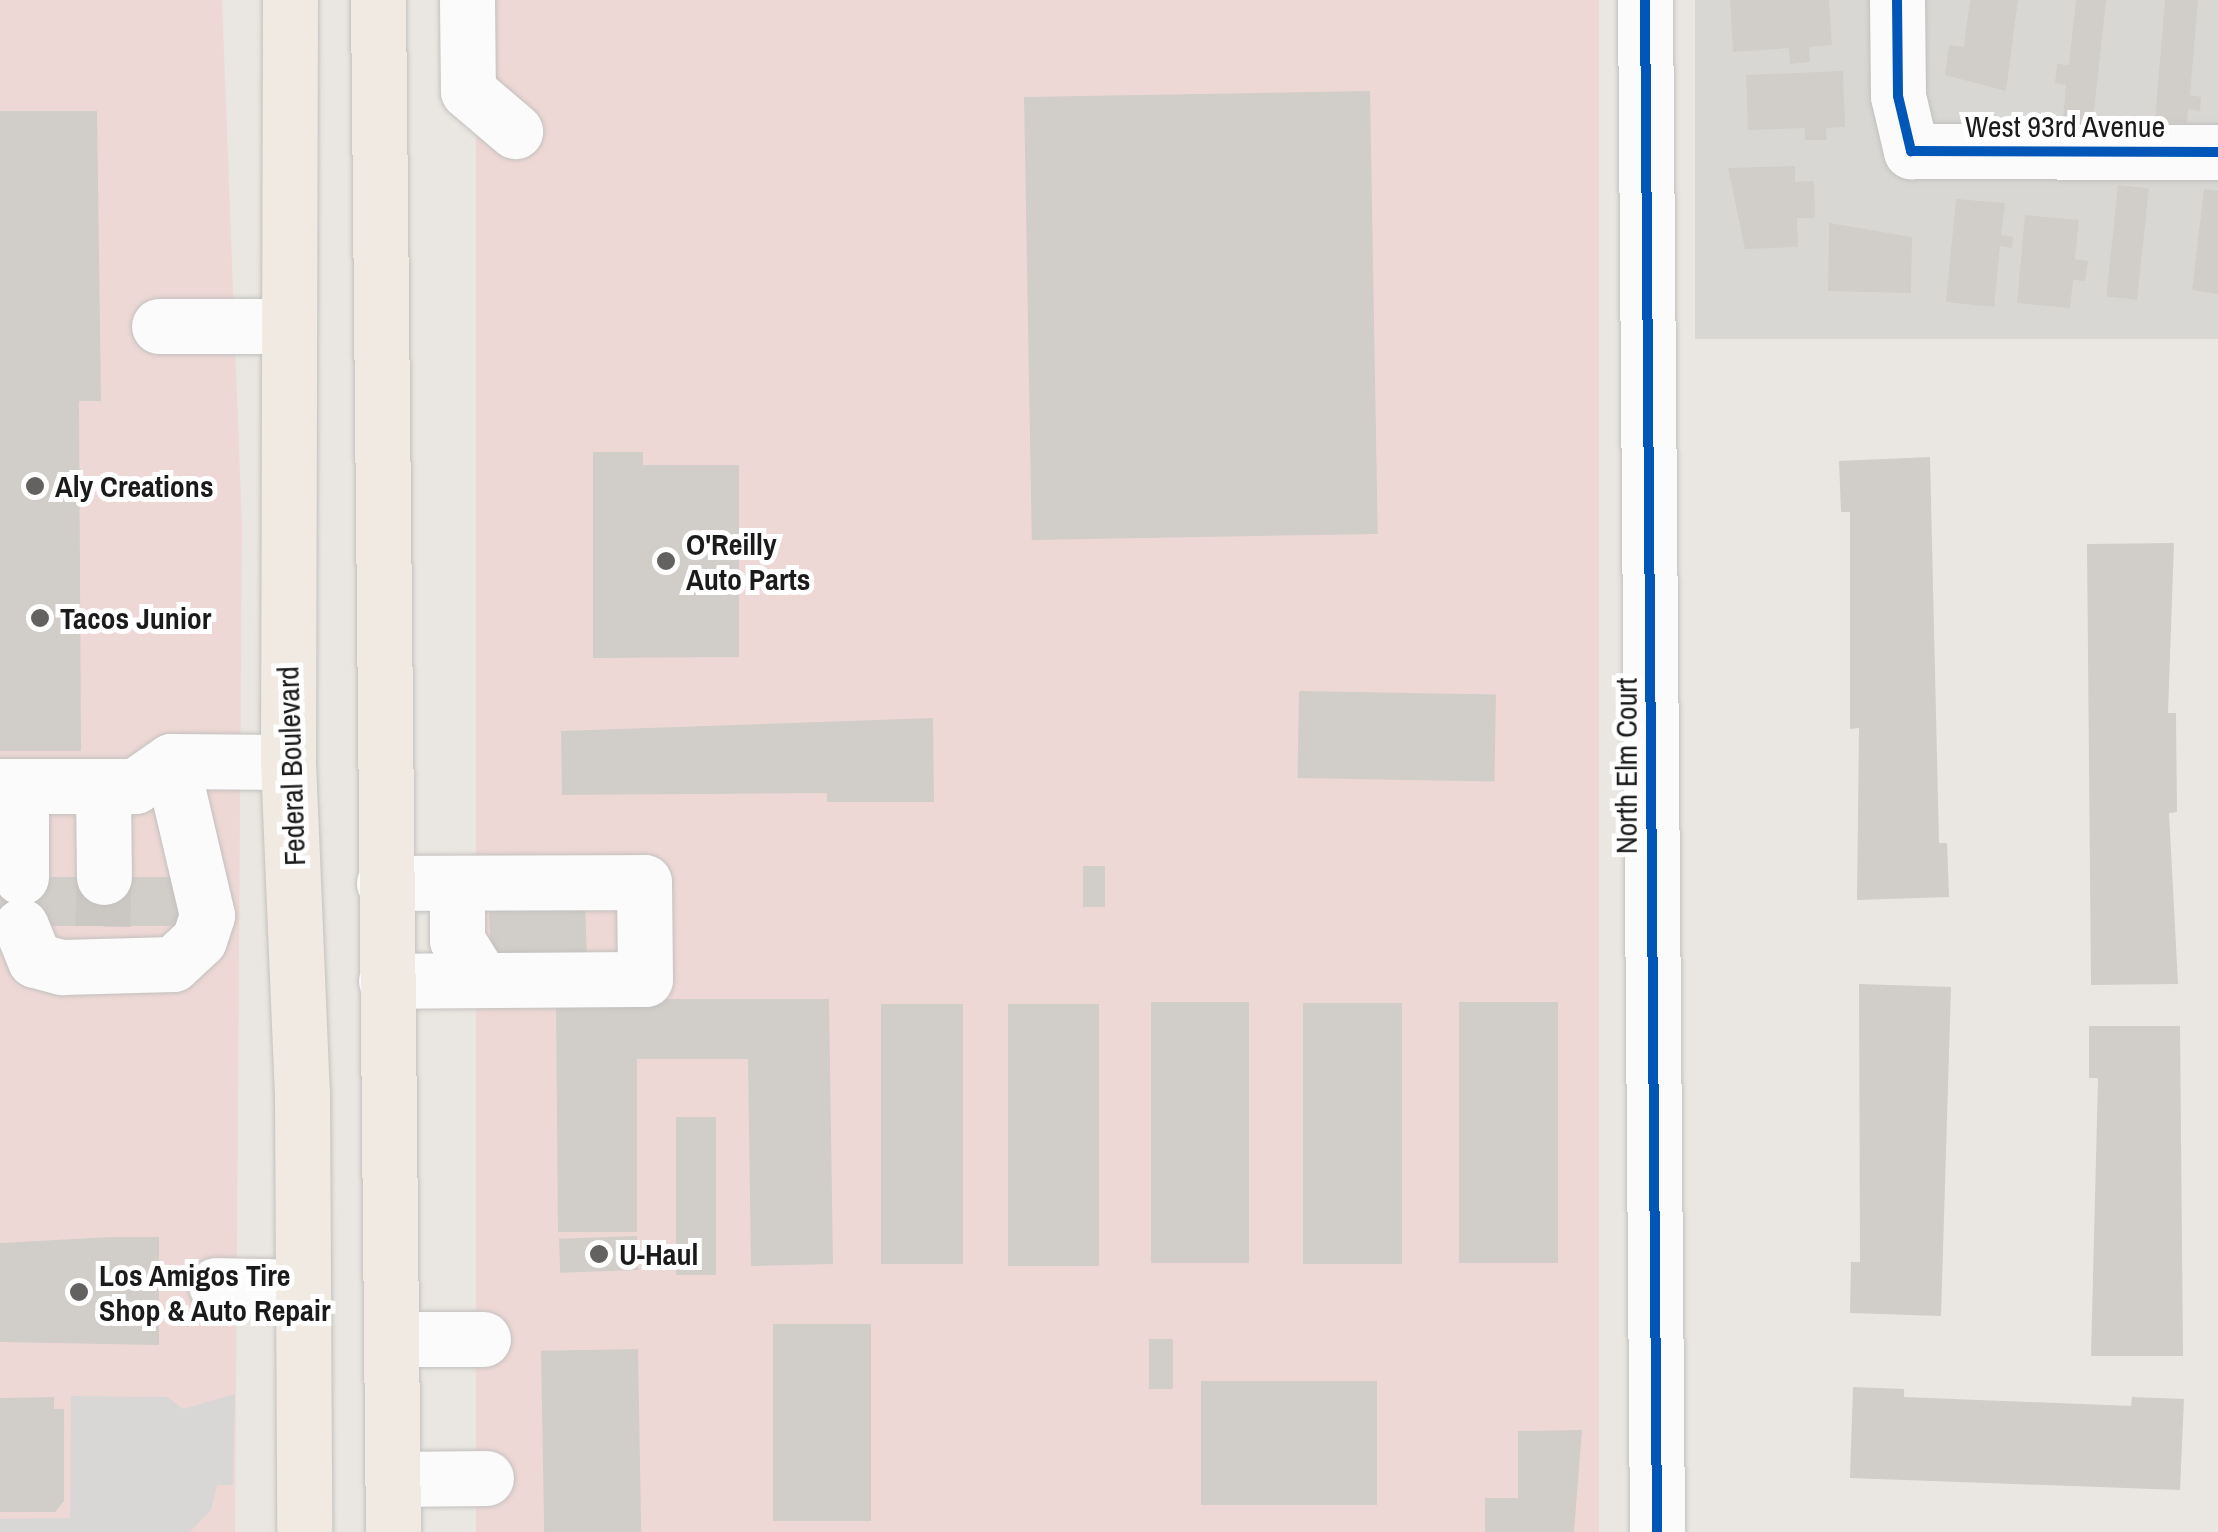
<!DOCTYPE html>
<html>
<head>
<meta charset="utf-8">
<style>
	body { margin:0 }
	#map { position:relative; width:2218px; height:1532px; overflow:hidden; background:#eae7e2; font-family:"Archivo Narrow",sans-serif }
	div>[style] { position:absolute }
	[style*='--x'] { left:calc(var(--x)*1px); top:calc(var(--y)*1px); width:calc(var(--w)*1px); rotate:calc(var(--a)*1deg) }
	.residential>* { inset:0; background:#d9d7d4; transform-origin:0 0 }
	.commercial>* { inset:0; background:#eed8d6; transform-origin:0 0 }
	.parking>* { inset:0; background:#d8d7d5 }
	.building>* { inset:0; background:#d1cdc9; transform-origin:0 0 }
	.minor-tunnel>* { height:55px; margin-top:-27.5px; transform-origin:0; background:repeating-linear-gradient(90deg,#cbc8c4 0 55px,transparent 0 83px) }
	.roads { filter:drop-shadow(0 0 2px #c2c1bf) drop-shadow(0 0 2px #c2c1bf) }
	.minor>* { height:55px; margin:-27.5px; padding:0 27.5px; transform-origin:27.5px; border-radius:27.5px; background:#fcfbfb }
	.major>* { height:55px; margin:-27.5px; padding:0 27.5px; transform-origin:27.5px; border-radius:27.5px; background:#f0eae2 }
	.cycleway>* { height:10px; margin:-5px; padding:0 5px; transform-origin:5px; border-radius:5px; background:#0057b8 }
	.dots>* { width:28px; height:28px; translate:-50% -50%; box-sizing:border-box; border:5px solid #fff; border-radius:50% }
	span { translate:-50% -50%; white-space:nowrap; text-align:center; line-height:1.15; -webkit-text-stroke:10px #fff; paint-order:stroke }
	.street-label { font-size:30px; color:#1b1b1b }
	.poi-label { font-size:30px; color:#1b1b1b; font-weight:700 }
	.left { translate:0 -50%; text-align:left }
</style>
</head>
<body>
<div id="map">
	<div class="residential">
		<i style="left:1695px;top:0;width:523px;height:339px"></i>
	</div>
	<div class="commercial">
		<i style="clip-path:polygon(0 0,222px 0,242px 526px,235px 1532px,0 1532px)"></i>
		<i style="left:476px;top:0;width:1123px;height:1532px"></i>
	</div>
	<div class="parking">
		<i style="clip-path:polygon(235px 1394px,233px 1485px,217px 1485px,211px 1510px,190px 1532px,0 1532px,0 1519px,70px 1518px,71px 1396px,168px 1397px,183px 1409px)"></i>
	</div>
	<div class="building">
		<i style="clip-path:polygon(1730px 0,1829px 0,1832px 45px,1809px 47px,1810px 62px,1790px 64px,1789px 48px,1733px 52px)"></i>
		<i style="clip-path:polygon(1970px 0,2018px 0,2006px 91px,1945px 75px,1949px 45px,1964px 47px)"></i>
		<i style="clip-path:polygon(2076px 0,2106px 0,2093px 121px,2063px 117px,2066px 85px,2055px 83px,2057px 64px,2069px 65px)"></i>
		<i style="clip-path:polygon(2165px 0,2198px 0,2190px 95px,2201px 97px,2200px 111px,2188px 109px,2187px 123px,2155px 121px)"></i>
		<i style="clip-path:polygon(1843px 71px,1845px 127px,1826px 128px,1827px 140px,1805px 140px,1805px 128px,1748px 130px,1746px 75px)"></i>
		<i style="left:1370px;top:91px;width:443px;height:346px;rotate:89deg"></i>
		<i style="clip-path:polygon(0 111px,97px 111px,101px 401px,79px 401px,81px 751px,0 751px)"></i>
		<i style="clip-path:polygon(1795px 166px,1795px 182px,1814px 181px,1815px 218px,1797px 218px,1798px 247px,1745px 249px,1728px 168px)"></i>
		<i style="left:2118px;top:185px;width:31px;height:112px;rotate:6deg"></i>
		<i style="clip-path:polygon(2204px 189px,2218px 191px,2218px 294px,2192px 290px)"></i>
		<i style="clip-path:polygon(1956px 199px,2005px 203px,2001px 235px,2013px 237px,2012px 248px,2000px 246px,1994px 307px,1946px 302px)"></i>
		<i style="clip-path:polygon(2025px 215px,2079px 220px,2075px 259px,2088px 261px,2085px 281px,2073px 280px,2070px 308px,2017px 303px)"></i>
		<i style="clip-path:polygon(1829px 223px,1912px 237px,1911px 293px,1828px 291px)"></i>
		<i style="clip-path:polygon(593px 452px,643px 452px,643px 465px,739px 465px,739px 657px,593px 658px)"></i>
		<i style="clip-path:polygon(1930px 457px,1939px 843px,1947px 843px,1949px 897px,1857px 900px,1859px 728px,1850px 729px,1850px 512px,1841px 512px,1839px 461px)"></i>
		<i style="clip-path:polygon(2174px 543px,2168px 713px,2176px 713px,2177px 812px,2169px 813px,2178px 984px,2091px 985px,2087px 544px)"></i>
		<i style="left:1299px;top:691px;width:197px;height:87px;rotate:1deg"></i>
		<i style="clip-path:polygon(933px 718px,934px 802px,827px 802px,827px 793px,562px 795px,561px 731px)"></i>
		<i style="left:1083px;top:866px;width:22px;height:41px"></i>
		<i style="left:0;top:877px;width:178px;height:49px"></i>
		<i style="left:585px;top:903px;width:65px;height:96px;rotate:88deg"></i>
		<i style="clip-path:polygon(1859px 984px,1951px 987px,1941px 1316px,1850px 1313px,1851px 1262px,1860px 1262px)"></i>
		<i style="clip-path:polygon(556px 999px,829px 999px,833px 1264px,751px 1266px,748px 1059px,637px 1059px,637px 1232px,558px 1232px)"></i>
		<i style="left:1151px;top:1002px;width:98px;height:261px"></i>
		<i style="left:1459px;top:1002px;width:99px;height:261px"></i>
		<i style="left:1303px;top:1003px;width:99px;height:261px"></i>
		<i style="left:881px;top:1004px;width:82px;height:260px"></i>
		<i style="left:1008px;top:1004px;width:91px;height:262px"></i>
		<i style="clip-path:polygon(2089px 1026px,2180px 1026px,2183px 1356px,2091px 1356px,2098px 1078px,2089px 1078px)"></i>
		<i style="left:676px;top:1117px;width:40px;height:158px"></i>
		<i style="left:637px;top:1236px;width:34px;height:78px;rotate:88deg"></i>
		<i style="clip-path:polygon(111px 1237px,159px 1237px,159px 1345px,0 1342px,0 1243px)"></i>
		<i style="left:871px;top:1324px;width:197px;height:98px;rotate:90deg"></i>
		<i style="left:1149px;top:1339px;width:24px;height:50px"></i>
		<i style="left:638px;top:1349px;width:183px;height:97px;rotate:89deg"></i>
		<i style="left:1377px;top:1381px;width:124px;height:176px;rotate:90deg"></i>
		<i style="clip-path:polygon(1853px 1387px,1904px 1389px,1904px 1397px,2131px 1406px,2132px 1397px,2184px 1399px,2180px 1490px,1850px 1478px)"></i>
		<i style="clip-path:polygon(54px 1397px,54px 1409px,64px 1409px,64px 1501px,55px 1512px,0 1512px,0 1398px)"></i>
		<i style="clip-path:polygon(1582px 1430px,1574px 1532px,1485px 1532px,1485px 1498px,1518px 1498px,1518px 1431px)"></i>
	</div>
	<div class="minor-tunnel">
		<i style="--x:103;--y:926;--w:49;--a:-88.8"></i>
	</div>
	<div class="roads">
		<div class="minor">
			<i style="--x:467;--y:0;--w:91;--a:89.4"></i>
			<i style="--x:468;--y:91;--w:62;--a:40.4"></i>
			<i style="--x:1645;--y:0;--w:1532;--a:89.55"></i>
			<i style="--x:1897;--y:0;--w:96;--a:89.4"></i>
			<i style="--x:1898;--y:96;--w:57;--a:76.7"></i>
			<i style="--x:1911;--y:151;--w:307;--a:0.2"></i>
			<i style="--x:159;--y:326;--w:129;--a:0"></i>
			<i style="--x:0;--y:786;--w:135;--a:0"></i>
			<i style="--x:135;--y:786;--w:44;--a:-34.8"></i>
			<i style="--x:171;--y:761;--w:117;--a:0.5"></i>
			<i style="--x:21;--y:786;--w:91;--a:90"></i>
			<i style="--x:103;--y:787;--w:90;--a:89.4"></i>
			<i style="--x:384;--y:883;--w:260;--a:-0.2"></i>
			<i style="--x:644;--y:882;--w:97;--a:89.4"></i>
			<i style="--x:645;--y:979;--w:259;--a:179.6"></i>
			<i style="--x:457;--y:883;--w:57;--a:90"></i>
			<i style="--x:457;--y:940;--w:47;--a:58"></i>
			<i style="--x:21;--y:926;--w:37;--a:68"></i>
			<i style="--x:35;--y:960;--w:28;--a:15"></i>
			<i style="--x:62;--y:967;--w:111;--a:-1.5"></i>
			<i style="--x:173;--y:964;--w:35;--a:-43"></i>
			<i style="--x:199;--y:940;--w:26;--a:-72"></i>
			<i style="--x:207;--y:915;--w:158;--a:-103.2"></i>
			<i style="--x:216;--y:1285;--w:86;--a:1.3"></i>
			<i style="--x:394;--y:1339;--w:89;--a:0"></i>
			<i style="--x:393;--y:1479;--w:93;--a:-0.6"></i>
		</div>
		<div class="major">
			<i style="--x:290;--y:0;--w:762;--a:90.15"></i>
			<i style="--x:288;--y:762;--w:330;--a:87.6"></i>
			<i style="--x:302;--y:1092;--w:440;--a:89.7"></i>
			<i style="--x:378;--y:0;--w:1532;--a:89.44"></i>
		</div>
	</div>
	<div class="cycleway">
		<i style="--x:1645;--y:0;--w:1532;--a:89.55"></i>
		<i style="--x:1897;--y:0;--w:96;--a:89.4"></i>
		<i style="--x:1898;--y:96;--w:57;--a:76.7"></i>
		<i style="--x:1911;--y:151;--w:307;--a:0.2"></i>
	</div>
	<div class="dots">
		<i style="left:35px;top:486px;background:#636261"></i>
		<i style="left:666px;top:561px;background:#636261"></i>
		<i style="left:40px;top:618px;background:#636261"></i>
		<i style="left:599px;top:1254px;background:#636261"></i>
		<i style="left:79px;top:1292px;background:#636261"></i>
	</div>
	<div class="street-label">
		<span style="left:2065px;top:126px">West 93rd Avenue</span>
		<span style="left:291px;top:766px;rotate:-92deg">Federal Boulevard</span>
		<span style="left:1626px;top:766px;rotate:-90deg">North Elm Court</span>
	</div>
	<div class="poi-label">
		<span class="left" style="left:55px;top:486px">Aly Creations</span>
		<span class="left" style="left:686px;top:561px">O'Reilly<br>Auto Parts</span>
		<span class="left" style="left:60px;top:618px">Tacos Junior</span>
		<span class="left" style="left:619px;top:1254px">U-Haul</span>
		<span class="left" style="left:99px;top:1292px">Los Amigos Tire<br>Shop &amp; Auto Repair</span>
	</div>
</div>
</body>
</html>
